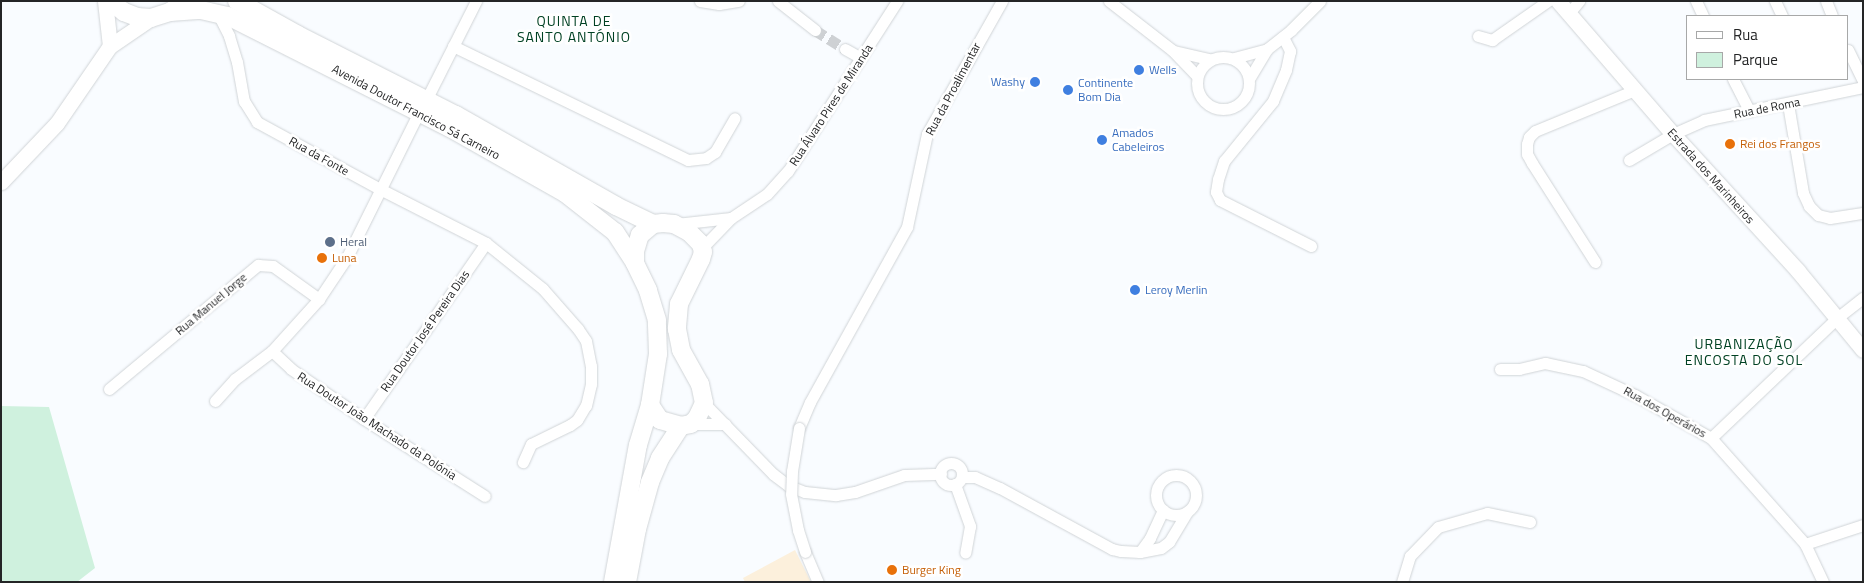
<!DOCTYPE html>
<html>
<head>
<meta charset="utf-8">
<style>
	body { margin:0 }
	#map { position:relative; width:1864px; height:583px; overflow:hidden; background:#f9fcff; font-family:"Titillium Web",sans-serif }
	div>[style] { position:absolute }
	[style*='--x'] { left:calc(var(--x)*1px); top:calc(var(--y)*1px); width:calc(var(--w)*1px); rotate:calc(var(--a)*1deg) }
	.industrial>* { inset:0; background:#fcf0dc }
	.green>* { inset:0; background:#cff1de }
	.street-tunnel>* { height:11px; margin-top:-5.5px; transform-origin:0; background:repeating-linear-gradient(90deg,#ced1d4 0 11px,transparent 0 16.5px) }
	.roads { filter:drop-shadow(0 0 1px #d0d4d7) drop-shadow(0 0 1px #d0d4d7) }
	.street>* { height:11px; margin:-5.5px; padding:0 5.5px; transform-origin:5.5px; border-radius:5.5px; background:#fff }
	.street>.ring { margin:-5.5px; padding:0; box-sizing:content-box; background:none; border:11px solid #fff; border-radius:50% }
	.secondary>* { height:15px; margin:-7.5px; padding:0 7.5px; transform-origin:7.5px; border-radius:7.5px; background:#fff }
	.primary>* { height:18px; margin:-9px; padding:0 9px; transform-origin:9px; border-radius:9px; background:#fff }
	.bridges { filter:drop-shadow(0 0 1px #d0d4d7) drop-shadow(0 0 1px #d0d4d7) }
	.street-bridge>* { height:11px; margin:-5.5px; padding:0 5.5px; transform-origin:5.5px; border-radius:5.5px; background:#fff }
	.dots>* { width:14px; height:14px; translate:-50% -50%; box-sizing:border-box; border:2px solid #fff; border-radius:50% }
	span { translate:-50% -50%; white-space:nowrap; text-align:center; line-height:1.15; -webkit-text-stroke:5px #fff; paint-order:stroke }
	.shop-label { font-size:12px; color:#366cbe }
	.left { translate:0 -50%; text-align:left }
	.right { translate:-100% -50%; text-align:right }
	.street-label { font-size:12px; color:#242526 }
	.food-label { font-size:12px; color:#c56008 }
	.service-label { font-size:12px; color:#4e5e75 }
	.neighbourhood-label { font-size:14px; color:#004123; letter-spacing:1px }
	.frame { position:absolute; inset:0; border:2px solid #242526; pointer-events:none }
	.legend { position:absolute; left:1686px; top:15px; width:162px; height:65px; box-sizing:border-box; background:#fff; border:1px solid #a7a8a8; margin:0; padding:6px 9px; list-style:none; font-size:15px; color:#242526 }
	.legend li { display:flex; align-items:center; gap:10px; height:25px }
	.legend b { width:25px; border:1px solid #a7a8a8 }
</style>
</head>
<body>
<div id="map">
	<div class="industrial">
		<i style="clip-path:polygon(795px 550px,811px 582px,745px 582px,743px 578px)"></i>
	</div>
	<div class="green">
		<i style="clip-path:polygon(1px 406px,49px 407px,95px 568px,77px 582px,1px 582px)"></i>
	</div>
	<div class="street-tunnel">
		<i style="--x:815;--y:30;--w:36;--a:32"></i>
	</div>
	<div class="roads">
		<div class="street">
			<i style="--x:700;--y:1;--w:19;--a:9"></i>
			<i style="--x:719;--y:4;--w:20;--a:-9"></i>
			<i style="--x:778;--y:1;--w:47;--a:38.1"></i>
			<i style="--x:1109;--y:1;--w:80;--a:37.9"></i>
			<i style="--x:1172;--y:50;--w:36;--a:46"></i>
			<i style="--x:1696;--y:1;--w:17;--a:65"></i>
			<i style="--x:1775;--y:1;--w:17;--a:65"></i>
			<i style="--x:1826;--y:1;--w:16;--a:68"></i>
			<i style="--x:217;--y:12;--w:27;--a:63"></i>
			<i style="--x:229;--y:36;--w:27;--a:73"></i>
			<i style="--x:237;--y:62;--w:40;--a:80"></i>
			<i style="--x:244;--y:101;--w:25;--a:58"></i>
			<i style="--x:257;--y:122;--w:140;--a:28.6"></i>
			<i style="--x:380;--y:189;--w:119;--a:27"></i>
			<i style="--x:486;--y:243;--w:73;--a:38.9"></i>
			<i style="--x:543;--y:289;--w:53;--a:48.8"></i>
			<i style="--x:578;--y:329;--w:14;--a:56"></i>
			<i style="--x:586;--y:341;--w:25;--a:79"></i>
			<i style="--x:591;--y:366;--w:18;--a:90"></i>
			<i style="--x:591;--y:384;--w:22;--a:103"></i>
			<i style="--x:586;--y:405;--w:17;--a:121"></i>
			<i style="--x:577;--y:420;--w:9;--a:144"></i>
			<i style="--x:570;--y:425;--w:43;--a:154"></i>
			<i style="--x:531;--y:444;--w:20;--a:114"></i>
			<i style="--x:1569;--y:13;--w:16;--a:-50"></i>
			<i style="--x:1478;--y:36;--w:15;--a:16"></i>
			<i style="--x:1492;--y:40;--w:68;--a:-34.9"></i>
			<i style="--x:1283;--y:37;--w:16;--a:63"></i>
			<i style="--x:1290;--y:51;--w:19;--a:102"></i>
			<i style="--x:1286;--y:70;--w:34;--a:113"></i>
			<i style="--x:1273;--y:101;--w:77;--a:129.2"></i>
			<i style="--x:1224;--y:161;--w:19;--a:108"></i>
			<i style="--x:1218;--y:179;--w:13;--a:99"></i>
			<i style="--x:1216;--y:192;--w:9;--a:63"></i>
			<i style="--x:1220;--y:200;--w:102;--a:26.8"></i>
			<i style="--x:453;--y:46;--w:261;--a:25.9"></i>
			<i style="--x:688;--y:160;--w:18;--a:-6"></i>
			<i style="--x:706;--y:158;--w:11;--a:-34"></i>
			<i style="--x:715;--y:152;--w:39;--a:-60"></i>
			<i style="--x:845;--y:49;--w:18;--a:29"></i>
			<i style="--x:1848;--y:50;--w:34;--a:64"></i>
			<i style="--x:1174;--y:51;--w:37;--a:13"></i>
			<i class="ring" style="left:1197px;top:57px;width:41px;height:41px"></i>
			<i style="--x:1234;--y:58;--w:34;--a:-15"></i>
			<i style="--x:1267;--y:49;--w:31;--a:-38"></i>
			<i style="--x:1291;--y:30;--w:41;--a:-45"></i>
			<i style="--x:1249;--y:79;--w:35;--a:-59"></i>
			<i style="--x:1733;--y:79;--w:36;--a:63"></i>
			<i style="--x:426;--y:100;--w:111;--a:-63.2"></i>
			<i style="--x:1788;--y:104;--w:90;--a:80.4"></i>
			<i style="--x:1803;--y:193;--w:14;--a:65"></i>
			<i style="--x:1809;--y:206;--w:13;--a:45"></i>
			<i style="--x:1818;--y:215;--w:12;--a:14"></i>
			<i style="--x:1830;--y:218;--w:33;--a:-9"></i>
			<i style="--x:1629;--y:160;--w:51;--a:-30.6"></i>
			<i style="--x:1673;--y:134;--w:34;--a:-24"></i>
			<i style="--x:1704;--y:120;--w:162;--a:-11.7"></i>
			<i style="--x:676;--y:224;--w:55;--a:-6.2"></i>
			<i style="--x:702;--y:248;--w:42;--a:-46"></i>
			<i style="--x:731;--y:218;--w:43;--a:-33.7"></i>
			<i style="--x:767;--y:194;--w:31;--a:-48"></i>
			<i style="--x:788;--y:171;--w:202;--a:-57.3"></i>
			<i style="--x:1595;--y:262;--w:117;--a:-122.5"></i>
			<i style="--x:1532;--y:163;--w:10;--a:-119"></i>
			<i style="--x:1527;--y:154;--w:10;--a:-90"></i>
			<i style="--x:1527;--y:144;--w:7;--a:-74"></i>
			<i style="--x:1529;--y:137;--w:8;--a:-45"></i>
			<i style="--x:1535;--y:131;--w:108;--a:-22.3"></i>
			<i style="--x:272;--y:351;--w:26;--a:43"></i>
			<i style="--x:291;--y:369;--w:88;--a:34.4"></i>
			<i style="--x:364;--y:419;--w:143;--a:32.5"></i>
			<i style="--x:1500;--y:369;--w:19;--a:0"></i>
			<i style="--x:1519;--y:369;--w:27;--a:-13"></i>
			<i style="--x:1545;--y:363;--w:39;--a:12"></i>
			<i style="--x:1583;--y:371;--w:57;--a:24.8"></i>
			<i style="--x:1635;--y:395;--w:87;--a:29.5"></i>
			<i style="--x:1711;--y:438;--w:142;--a:48.4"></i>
			<i style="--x:1805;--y:544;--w:42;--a:64.7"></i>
			<i style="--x:109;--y:389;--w:194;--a:-39.8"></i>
			<i style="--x:258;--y:265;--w:15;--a:4"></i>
			<i style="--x:273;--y:266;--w:57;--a:35.7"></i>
			<i style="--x:215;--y:401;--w:30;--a:-48"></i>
			<i style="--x:235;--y:379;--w:46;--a:-37.1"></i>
			<i style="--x:272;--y:351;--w:70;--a:-47.9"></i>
			<i style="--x:319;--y:299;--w:50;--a:-56.3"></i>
			<i style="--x:347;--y:257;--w:162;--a:-63.6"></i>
			<i style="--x:704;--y:403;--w:99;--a:45.8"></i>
			<i style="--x:773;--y:474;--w:20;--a:37"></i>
			<i style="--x:789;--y:486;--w:17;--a:21"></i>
			<i style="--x:805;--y:492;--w:31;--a:6"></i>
			<i style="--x:836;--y:495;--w:19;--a:-9"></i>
			<i style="--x:855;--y:492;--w:52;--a:-19.1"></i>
			<i style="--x:904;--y:475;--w:37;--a:-2"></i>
			<i style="--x:364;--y:419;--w:214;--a:-55.3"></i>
			<i style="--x:691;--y:424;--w:34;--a:0"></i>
			<i style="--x:799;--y:428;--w:28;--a:-67"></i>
			<i style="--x:810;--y:402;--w:200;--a:-61"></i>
			<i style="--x:907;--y:227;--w:95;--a:-77.9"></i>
			<i style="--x:927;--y:134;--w:153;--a:-60.6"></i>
			<i style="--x:1711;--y:438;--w:174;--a:-43.6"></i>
			<i style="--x:1837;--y:318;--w:33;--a:-38"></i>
			<i class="ring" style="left:940px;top:463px;width:11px;height:11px"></i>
			<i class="ring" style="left:1156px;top:475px;width:29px;height:29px"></i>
			<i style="--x:962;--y:477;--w:13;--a:0"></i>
			<i style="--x:975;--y:477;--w:27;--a:24"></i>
			<i style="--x:1000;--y:488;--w:128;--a:28.6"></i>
			<i style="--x:1112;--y:549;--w:9;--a:13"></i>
			<i style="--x:1121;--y:551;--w:19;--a:3"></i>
			<i style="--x:1140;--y:552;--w:21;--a:-11"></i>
			<i style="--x:1161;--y:548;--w:10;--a:-37"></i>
			<i style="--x:1169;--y:542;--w:35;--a:-59"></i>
			<i style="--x:955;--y:484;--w:45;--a:70.3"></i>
			<i style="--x:970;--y:526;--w:27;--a:100"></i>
			<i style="--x:1805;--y:544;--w:61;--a:-18.1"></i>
			<i style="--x:805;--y:552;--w:33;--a:67"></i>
			<i style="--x:1140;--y:552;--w:17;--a:-54"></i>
			<i style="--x:1150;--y:538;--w:31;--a:-65"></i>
			<i style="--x:1402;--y:582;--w:27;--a:-73"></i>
			<i style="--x:1410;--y:556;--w:40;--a:-46"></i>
			<i style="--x:1438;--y:527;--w:51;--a:-15.9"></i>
			<i style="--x:1487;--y:513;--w:44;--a:11.8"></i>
		</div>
		<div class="secondary">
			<i style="--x:105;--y:1;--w:45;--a:83.7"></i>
			<i style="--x:1558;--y:1;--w:176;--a:49.2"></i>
			<i style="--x:1673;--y:134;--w:185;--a:47.6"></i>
			<i style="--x:1798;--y:271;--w:102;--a:50.6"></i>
			<i style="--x:1;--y:182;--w:81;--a:-46.5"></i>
			<i style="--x:57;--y:123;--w:93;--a:-55.5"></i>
			<i style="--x:110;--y:46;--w:50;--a:-34.3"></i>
		</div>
		<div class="primary">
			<i style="--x:110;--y:1;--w:18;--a:38"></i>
			<i style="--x:124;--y:12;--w:14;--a:21"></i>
			<i style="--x:137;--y:17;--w:14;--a:4"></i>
			<i style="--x:151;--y:18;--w:20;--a:-18"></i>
			<i style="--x:170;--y:12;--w:11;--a:-38"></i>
			<i style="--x:237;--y:1;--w:70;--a:29.1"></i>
			<i style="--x:298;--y:35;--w:177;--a:26.9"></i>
			<i style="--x:456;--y:115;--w:184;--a:29.6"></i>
			<i style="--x:616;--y:206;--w:41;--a:25.9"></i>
			<i style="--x:170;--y:12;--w:31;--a:-4"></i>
			<i style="--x:201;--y:10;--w:28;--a:13"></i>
			<i style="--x:228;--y:16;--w:249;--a:26.8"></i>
			<i style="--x:450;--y:128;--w:132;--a:29.5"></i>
			<i style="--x:565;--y:193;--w:63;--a:38"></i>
			<i style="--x:615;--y:232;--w:37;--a:57"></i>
			<i style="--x:663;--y:223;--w:11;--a:5"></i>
			<i style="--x:674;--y:224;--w:17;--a:28"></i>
			<i style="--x:689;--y:232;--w:17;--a:45"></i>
			<i style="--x:701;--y:244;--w:8;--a:76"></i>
			<i style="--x:703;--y:252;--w:7;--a:106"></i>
			<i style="--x:701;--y:259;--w:50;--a:116.1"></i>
			<i style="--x:679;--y:304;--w:25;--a:95"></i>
			<i style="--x:677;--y:329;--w:21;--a:79"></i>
			<i style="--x:681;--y:350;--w:39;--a:61"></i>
			<i style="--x:700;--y:384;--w:19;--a:78"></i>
			<i style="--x:704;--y:403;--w:17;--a:115"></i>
			<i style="--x:697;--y:418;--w:8;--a:135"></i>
			<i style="--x:691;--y:424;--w:10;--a:169"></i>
			<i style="--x:681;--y:426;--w:22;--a:-164"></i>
			<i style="--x:660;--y:420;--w:18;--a:-124"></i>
			<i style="--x:650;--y:405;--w:52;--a:-81.1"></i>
			<i style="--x:658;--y:354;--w:34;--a:-92"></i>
			<i style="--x:657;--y:320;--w:31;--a:-107"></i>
			<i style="--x:648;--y:290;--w:30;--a:-116"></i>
			<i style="--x:635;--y:263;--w:12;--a:-90"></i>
			<i style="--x:635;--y:251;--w:17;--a:-73"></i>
			<i style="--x:640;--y:235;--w:17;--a:-40"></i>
			<i style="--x:653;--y:224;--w:10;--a:-6"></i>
			<i style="--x:613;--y:582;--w:139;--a:-79.7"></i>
			<i style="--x:638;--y:445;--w:42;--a:-73.3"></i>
			<i style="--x:627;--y:582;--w:54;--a:-79.3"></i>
			<i style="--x:637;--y:529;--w:49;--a:-74.5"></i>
			<i style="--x:650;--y:482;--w:26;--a:-67"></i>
			<i style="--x:660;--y:458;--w:38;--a:-57"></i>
		</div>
	</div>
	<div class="bridges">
		<div class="street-bridge">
			<i style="--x:799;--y:428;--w:44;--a:99.2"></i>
			<i style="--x:792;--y:471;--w:23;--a:92"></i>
			<i style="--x:791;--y:494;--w:37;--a:79"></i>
			<i style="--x:798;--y:530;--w:23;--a:72"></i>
		</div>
	</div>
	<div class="dots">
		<i style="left:1139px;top:70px;background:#3f7fe0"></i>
		<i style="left:1035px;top:82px;background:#3f7fe0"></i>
		<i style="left:1068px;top:90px;background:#3f7fe0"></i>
		<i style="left:1102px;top:140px;background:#3f7fe0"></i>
		<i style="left:1730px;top:144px;background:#e8710a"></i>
		<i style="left:330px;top:242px;background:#5c6f8a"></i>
		<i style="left:322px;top:258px;background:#e8710a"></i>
		<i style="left:1135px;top:290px;background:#3f7fe0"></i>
		<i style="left:892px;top:570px;background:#e8710a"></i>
	</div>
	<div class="shop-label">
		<span class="left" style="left:1149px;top:70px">Wells</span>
		<span class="right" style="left:1025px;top:82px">Washy</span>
		<span class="left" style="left:1078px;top:90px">Continente<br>Bom Dia</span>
		<span class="left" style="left:1112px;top:140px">Amados<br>Cabeleiros</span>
		<span class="left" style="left:1145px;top:290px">Leroy Merlin</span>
	</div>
	<div class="street-label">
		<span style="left:953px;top:89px;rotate:-62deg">Rua da Proalimentar</span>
		<span style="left:831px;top:105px;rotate:-57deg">Rua Álvaro Pires de Miranda</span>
		<span style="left:1767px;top:108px;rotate:-11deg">Rua de Roma</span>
		<span style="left:416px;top:112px;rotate:28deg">Avenida Doutor Francisco Sá Carneiro</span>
		<span style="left:319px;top:156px;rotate:29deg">Rua da Fonte</span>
		<span style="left:1711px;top:176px;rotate:48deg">Estrada dos Marinheiros</span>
		<span style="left:211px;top:304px;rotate:-40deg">Rua Manuel Jorge</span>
		<span style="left:425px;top:331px;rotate:-55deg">Rua Doutor José Pereira Dias</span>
		<span style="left:1665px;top:412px;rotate:29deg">Rua dos Operários</span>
		<span style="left:377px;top:426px;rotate:33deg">Rua Doutor João Machado da Polónia</span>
	</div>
	<div class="food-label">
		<span class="left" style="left:1740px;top:144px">Rei dos Frangos</span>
		<span class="left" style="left:332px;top:258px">Luna</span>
		<span class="left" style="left:902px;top:570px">Burger King</span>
	</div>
	<div class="service-label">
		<span class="left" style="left:340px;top:242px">Heral</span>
	</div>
	<div class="neighbourhood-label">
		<span style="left:574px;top:29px">QUINTA DE<br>SANTO ANTÓNIO</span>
		<span style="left:1744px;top:352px">URBANIZAÇÃO<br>ENCOSTA DO SOL</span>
	</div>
	<div class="frame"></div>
	<ul class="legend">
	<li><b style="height:6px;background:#fff"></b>Rua</li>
	<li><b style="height:14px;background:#cff1de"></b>Parque</li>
	</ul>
</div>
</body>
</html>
